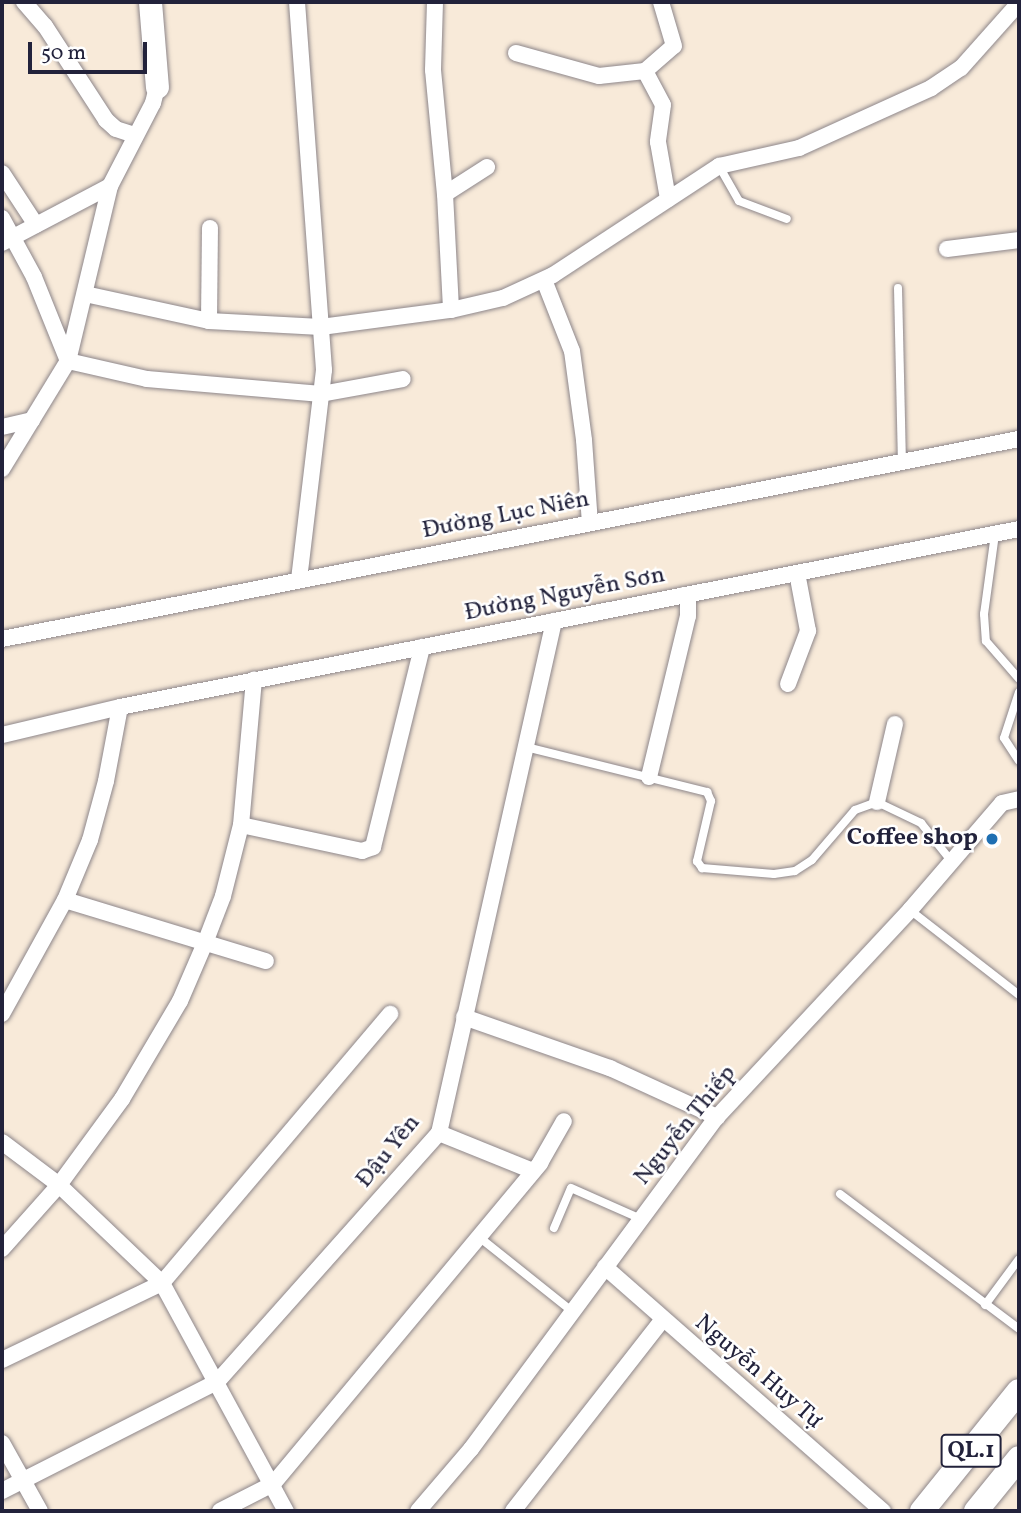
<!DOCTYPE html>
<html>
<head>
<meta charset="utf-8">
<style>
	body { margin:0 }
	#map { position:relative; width:1021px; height:1513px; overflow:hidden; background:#f8ead9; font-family:Vollkorn,serif }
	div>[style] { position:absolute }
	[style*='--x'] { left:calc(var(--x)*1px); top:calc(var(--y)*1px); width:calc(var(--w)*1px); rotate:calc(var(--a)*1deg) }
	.roads { filter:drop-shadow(0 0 2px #8d868a) drop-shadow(0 0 2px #8d868a) }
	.lane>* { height:8px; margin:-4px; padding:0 4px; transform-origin:4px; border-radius:4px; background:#fff }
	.street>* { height:16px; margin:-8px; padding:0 8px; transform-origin:8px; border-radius:8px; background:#fff }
	.secondary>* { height:23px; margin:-11.5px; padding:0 11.5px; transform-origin:11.5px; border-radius:11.5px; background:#fff }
	.primary>* { height:24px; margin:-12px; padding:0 12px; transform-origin:12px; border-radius:12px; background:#fff }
	.dots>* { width:19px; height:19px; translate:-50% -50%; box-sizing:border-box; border:4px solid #fff; border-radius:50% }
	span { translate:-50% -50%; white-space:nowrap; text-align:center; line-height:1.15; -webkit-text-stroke:5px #fff; paint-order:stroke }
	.shield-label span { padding:2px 5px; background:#fff; border:2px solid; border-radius:5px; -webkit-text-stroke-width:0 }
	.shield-label { font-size:23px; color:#22223b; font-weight:700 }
	.street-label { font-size:24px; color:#22223b }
	.poi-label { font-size:24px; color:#22223b; font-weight:700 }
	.right { translate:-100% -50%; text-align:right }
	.frame { position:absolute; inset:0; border:4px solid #22223b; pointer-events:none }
	.scale { position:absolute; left:28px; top:42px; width:119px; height:32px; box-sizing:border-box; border:4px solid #22223b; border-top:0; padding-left:9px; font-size:21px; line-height:24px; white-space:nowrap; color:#22223b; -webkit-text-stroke:5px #fff; paint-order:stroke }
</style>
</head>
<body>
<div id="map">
	<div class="roads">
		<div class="lane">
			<i style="--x:719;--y:166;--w:40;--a:60.3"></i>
			<i style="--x:739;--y:201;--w:51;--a:20.6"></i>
			<i style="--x:898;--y:288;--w:174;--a:88.7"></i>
			<i style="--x:995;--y:534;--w:81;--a:97.8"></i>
			<i style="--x:984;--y:614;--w:27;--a:86"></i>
			<i style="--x:986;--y:641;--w:50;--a:49"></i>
			<i style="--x:1019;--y:692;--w:48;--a:108.1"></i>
			<i style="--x:1004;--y:738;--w:27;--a:57"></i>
			<i style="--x:526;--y:747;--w:187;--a:14"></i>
			<i style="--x:707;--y:792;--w:10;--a:66"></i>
			<i style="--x:711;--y:801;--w:62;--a:103.1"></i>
			<i style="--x:697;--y:861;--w:9;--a:54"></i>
			<i style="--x:702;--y:868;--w:72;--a:4.8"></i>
			<i style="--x:774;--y:874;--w:21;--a:-8"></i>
			<i style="--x:795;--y:871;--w:20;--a:-33"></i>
			<i style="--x:812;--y:860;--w:66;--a:-49.3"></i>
			<i style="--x:855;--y:810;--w:23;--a:-20"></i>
			<i style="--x:877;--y:802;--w:49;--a:25.5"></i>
			<i style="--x:921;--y:823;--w:50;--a:51.5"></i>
			<i style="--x:910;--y:910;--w:138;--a:37.9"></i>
			<i style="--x:840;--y:1194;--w:224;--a:37"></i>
			<i style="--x:554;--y:1228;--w:43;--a:-67"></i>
			<i style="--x:571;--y:1188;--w:77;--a:23.9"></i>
			<i style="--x:479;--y:1237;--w:120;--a:38.6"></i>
			<i style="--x:985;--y:1305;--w:57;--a:-53.5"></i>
		</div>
		<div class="street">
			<i style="--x:24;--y:2;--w:32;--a:49"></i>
			<i style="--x:45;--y:26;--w:112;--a:57"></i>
			<i style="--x:106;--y:120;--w:13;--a:42"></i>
			<i style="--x:116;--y:129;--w:19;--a:18"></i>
			<i style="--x:297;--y:2;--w:369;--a:85.8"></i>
			<i style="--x:324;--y:370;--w:211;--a:96.8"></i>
			<i style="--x:435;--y:2;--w:68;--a:91.7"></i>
			<i style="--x:433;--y:70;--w:125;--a:84.5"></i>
			<i style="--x:445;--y:194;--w:116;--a:87"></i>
			<i style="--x:516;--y:53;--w:86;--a:15.5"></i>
			<i style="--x:599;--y:76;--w:46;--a:-6.2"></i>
			<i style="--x:645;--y:71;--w:38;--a:-41"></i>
			<i style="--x:674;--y:46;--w:46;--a:-106.5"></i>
			<i style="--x:645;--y:71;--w:38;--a:62"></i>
			<i style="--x:663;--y:105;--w:37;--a:98"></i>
			<i style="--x:658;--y:142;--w:58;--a:80"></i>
			<i style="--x:2;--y:173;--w:62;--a:56.8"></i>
			<i style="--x:445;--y:194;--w:50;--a:-32.7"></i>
			<i style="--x:2;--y:218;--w:67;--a:61.5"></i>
			<i style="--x:34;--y:277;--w:91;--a:68"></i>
			<i style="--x:68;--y:361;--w:81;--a:12.8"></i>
			<i style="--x:147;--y:379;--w:175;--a:4.9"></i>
			<i style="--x:321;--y:394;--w:83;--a:-10.4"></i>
			<i style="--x:2;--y:243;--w:122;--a:-27.8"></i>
			<i style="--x:947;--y:249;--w:73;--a:-7.1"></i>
			<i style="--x:544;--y:280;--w:76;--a:68.5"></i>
			<i style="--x:572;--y:351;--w:90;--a:82.3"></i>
			<i style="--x:584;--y:440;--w:83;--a:85.9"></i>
			<i style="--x:85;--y:294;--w:127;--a:12.3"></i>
			<i style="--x:209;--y:321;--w:112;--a:3.1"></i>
			<i style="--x:321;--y:327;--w:131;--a:-7.5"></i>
			<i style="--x:451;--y:310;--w:53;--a:-13"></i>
			<i style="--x:503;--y:298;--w:55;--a:-24.7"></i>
			<i style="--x:553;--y:275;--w:199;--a:-33.3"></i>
			<i style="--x:719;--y:166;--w:82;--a:-12.7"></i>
			<i style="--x:799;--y:148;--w:145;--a:-24.4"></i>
			<i style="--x:931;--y:88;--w:36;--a:-34"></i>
			<i style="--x:961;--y:68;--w:87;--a:-48.3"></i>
			<i style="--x:209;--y:321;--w:93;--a:-89.4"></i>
			<i style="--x:2;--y:427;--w:31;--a:-13"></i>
			<i style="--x:2;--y:469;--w:127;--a:-58.6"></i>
			<i style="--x:68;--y:361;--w:180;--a:-76.5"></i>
			<i style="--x:110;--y:186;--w:93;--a:-62.6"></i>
			<i style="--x:153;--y:103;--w:16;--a:-76"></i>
			<i style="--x:2;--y:639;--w:1036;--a:-11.13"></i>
			<i style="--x:788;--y:684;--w:57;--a:-69.3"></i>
			<i style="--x:808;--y:631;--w:59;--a:-100.7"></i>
			<i style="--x:2;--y:735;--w:121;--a:-13.3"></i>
			<i style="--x:120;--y:707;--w:916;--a:-11.2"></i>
			<i style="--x:649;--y:777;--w:166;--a:-76.4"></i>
			<i style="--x:688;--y:616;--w:18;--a:-90"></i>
			<i style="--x:688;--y:598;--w:5;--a:-143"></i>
			<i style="--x:877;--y:802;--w:80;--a:-77"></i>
			<i style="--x:241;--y:825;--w:124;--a:12.1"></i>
			<i style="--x:362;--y:851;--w:12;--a:-20"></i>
			<i style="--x:373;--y:847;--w:206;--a:-76.2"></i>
			<i style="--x:65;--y:900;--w:210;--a:16.9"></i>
			<i style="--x:2;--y:1014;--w:130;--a:-61.1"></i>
			<i style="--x:65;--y:900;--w:65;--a:-67.4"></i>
			<i style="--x:90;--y:840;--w:61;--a:-74.8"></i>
			<i style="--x:106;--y:781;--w:75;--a:-79.3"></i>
			<i style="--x:464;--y:1017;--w:155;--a:19.3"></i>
			<i style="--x:610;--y:1068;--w:118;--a:24.6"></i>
			<i style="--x:439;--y:1133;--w:101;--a:22"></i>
			<i style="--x:2;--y:1142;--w:71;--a:37"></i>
			<i style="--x:59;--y:1185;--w:142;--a:43.6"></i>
			<i style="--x:162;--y:1283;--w:260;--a:61.5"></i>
			<i style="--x:2;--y:1249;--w:86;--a:-48.3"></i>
			<i style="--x:59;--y:1185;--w:107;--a:-53.8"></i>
			<i style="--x:122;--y:1099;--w:114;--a:-59.4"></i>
			<i style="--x:180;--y:1001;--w:63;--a:-66.7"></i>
			<i style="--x:205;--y:943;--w:50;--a:-69"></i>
			<i style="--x:223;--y:896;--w:73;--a:-75.8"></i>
			<i style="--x:241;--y:825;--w:146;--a:-84.9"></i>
			<i style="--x:605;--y:1267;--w:370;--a:41.3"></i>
			<i style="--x:2;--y:1360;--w:178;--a:-25.7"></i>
			<i style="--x:162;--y:1283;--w:353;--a:-49.7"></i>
			<i style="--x:2;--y:1443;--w:78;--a:60.8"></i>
			<i style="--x:2;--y:1491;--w:241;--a:-26.9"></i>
			<i style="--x:217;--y:1382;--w:334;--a:-48.3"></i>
			<i style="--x:439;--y:1133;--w:525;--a:-77.34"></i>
			<i style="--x:220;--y:1511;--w:59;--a:-27"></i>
			<i style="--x:273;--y:1484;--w:418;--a:-50.2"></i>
			<i style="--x:540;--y:1163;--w:48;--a:-60.3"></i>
			<i style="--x:418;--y:1511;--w:82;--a:-49.5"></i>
			<i style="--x:471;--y:1449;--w:413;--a:-53.5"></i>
			<i style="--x:717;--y:1117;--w:283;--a:-47"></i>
			<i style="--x:910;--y:910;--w:141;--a:-49.3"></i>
			<i style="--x:1002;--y:803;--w:17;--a:-13"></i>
			<i style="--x:513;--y:1511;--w:242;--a:-52"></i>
		</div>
		<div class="secondary">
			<i style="--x:150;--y:2;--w:85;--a:85.3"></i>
		</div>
		<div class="primary">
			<i style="--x:922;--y:1511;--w:154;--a:-51.1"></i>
			<i style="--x:976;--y:1511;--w:68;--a:-50.9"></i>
		</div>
	</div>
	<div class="dots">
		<i style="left:992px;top:839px;background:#1f6fb2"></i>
	</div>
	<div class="shield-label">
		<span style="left:971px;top:1451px">QL.1</span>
	</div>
	<div class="street-label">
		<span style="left:506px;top:516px;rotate:-11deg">Đường Lục Niên</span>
		<span style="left:565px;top:595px;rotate:-11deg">Đường Nguyễn Sơn</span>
		<span style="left:686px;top:1126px;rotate:-51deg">Nguyễn Thiếp</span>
		<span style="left:389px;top:1152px;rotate:-51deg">Đậu Yên</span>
		<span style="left:758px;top:1373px;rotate:41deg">Nguyễn Huy Tự</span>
	</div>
	<div class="poi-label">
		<span class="right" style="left:978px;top:839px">Coffee shop</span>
	</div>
	<div class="frame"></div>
	<div class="scale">50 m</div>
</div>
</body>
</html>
